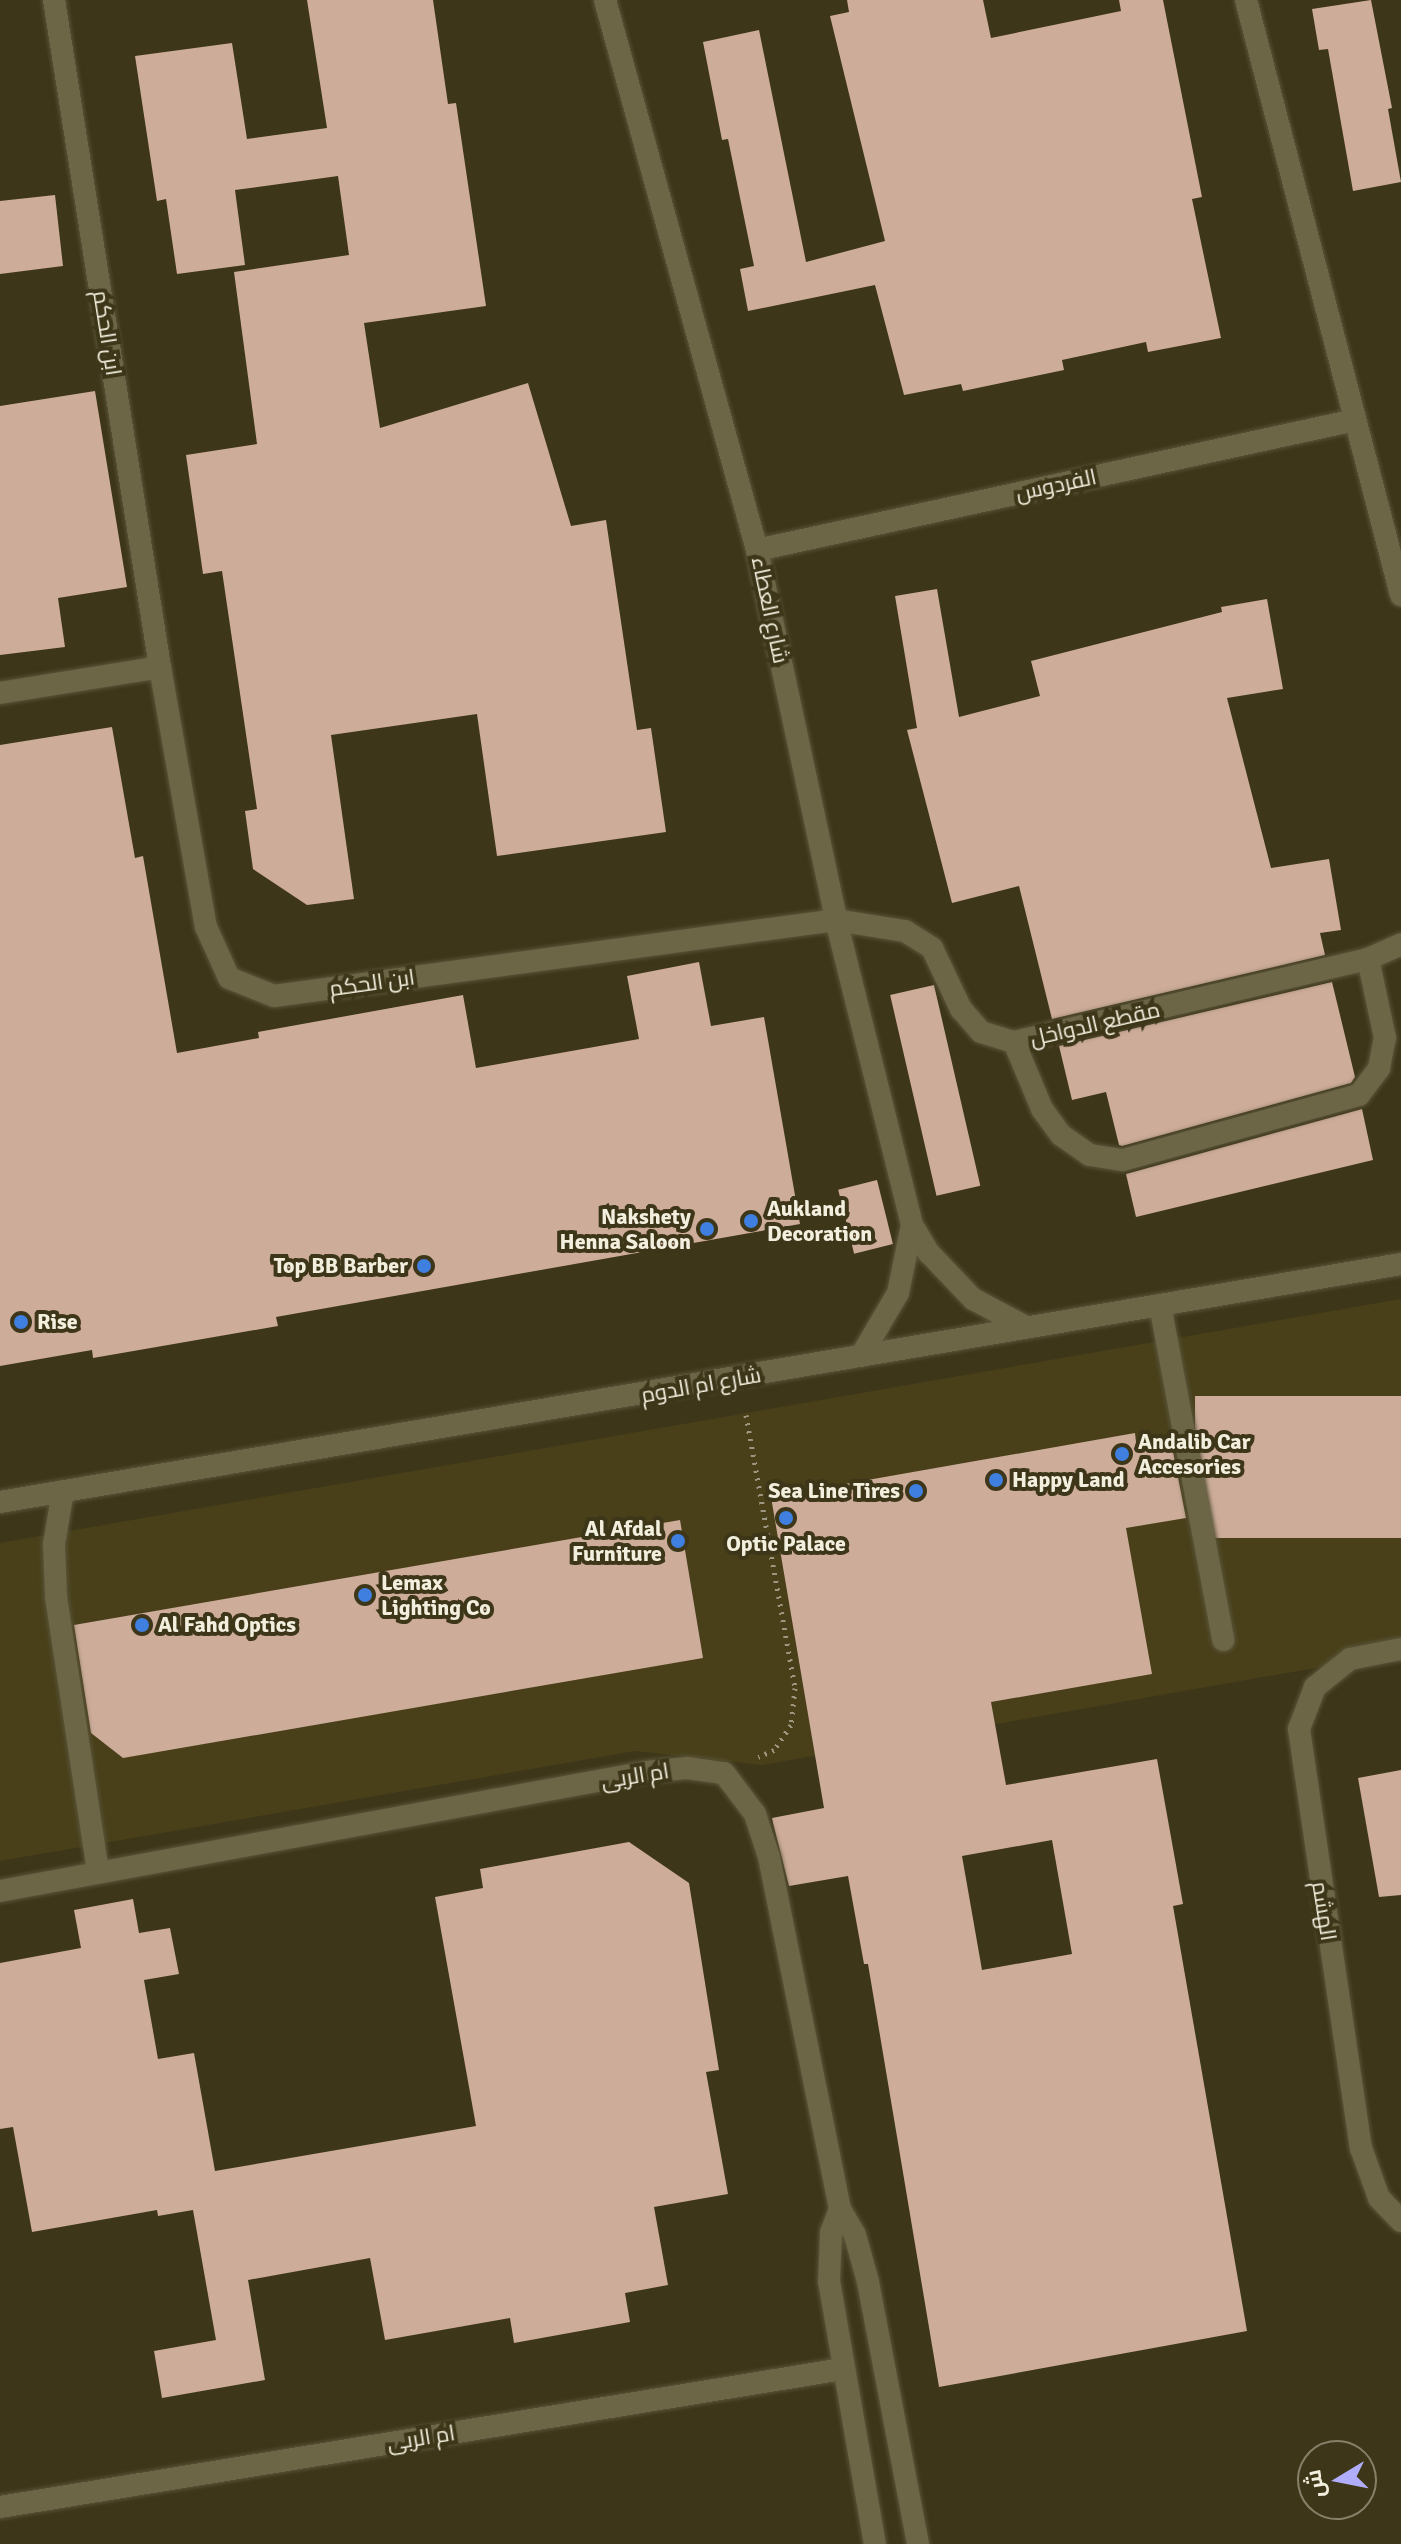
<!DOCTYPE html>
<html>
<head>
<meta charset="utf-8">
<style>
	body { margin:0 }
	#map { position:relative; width:1401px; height:2544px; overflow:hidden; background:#3d3619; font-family:Signika,Cairo,sans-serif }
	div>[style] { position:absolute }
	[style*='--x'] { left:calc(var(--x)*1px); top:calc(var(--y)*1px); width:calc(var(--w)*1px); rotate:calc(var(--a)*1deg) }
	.built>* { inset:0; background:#49401a }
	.building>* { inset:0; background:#cdac9a; transform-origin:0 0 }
	.path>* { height:5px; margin-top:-2.5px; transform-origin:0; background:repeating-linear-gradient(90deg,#9d9781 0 2px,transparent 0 8px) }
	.roads { filter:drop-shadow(0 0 2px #5a543a) drop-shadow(0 0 2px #5a543a) }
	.service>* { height:22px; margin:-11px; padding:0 11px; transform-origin:11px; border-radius:11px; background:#6c6546 }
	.pedestrian>* { height:22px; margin:-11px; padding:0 11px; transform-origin:11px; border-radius:11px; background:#6c6546 }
	.minor>* { height:22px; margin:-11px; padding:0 11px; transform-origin:11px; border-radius:11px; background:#6c6546 }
	.tertiary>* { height:22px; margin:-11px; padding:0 11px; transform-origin:11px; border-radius:11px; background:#6c6546 }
	.dots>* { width:22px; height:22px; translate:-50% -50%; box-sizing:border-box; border:4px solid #3d3619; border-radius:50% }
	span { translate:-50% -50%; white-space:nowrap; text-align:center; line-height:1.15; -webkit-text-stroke:8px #3d3619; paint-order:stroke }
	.street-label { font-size:22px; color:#f3efde }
	.poi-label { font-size:22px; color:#f3efde; font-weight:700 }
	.left { translate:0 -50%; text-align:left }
	.right { translate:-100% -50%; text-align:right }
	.north { position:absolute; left:1297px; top:2440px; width:80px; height:80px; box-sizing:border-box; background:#3d3619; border:2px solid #868068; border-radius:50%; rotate:260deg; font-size:22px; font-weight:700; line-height:32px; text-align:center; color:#f3efde }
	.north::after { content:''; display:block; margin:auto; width:28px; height:36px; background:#b0aefa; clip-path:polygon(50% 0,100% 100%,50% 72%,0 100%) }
</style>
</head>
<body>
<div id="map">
	<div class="built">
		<i style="clip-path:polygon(1401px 1299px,1401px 1653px,762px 1765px,635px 1751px,0 1861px,0 1543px)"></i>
	</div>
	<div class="building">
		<i style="clip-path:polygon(307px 0,433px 0,448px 104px,456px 103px,486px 306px,364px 323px,380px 428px,528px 383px,571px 526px,606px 520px,637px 730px,651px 728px,666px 832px,497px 856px,477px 714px,331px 735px,354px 899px,307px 905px,253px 869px,245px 811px,257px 809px,222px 571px,203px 574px,186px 455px,257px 444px,234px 272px,349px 255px,338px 176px,235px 190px,245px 265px,177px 274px,166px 199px,157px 201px,135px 56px,232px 43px,247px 139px,327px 128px)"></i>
		<i style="clip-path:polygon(847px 0,983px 0,991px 38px,1121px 11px,1119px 0,1163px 0,1202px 197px,1192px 199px,1221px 338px,1148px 352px,1146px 342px,1062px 360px,1064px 370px,963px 391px,961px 384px,904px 395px,875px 285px,748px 311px,740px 269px,754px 266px,728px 139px,722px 140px,703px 42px,759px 30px,806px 262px,885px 241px,830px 16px,849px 12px)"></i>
		<i style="clip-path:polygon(1371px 0,1392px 108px,1388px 109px,1401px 182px,1353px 191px,1328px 49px,1319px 50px,1312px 9px)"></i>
		<i style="clip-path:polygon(55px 195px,63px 266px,0 274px,0 201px)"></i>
		<i style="clip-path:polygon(95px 391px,127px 587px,58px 598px,65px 647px,0 655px,0 406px)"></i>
		<i style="clip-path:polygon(937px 589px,959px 717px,1040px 696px,1031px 661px,1222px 612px,1221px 607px,1267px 599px,1283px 689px,1227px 698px,1271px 868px,1329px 859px,1341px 930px,1320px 933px,1325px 955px,1052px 1019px,1019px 886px,952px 903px,907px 730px,917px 728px,895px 596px)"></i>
		<i style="clip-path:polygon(112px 727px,135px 858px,143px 856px,177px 1053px,259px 1038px,258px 1032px,463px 995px,476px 1068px,639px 1039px,627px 976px,699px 962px,711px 1026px,764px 1017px,800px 1224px,276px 1317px,278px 1326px,93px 1358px,92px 1350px,0 1366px,0 745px)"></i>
		<i style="clip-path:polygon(1332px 982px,1355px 1077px,1351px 1083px,1122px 1146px,1119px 1145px,1106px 1092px,1072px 1100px,1059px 1046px)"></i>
		<i style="left:934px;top:985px;width:206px;height:45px;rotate:77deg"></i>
		<i style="clip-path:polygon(1362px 1109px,1373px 1160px,1136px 1217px,1126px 1174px)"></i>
		<i style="left:877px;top:1180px;width:66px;height:40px;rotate:76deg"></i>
		<i style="left:1401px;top:1396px;width:142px;height:206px;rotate:90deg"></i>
		<i style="clip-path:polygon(evenodd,1135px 1433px,1136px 1442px,1170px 1436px,1186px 1518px,1126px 1528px,1152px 1674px,991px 1702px,1006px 1785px,1157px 1759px,1183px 1904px,1173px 1906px,1247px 2331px,939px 2387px,868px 1964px,864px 1964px,848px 1876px,789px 1886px,773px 1823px,772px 1818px,824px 1808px,771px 1497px,1135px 1433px,1052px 1840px,1072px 1954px,982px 1970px,962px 1856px,1052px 1840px)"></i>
		<i style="clip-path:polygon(680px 1520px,703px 1658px,123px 1758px,91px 1733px,74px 1625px)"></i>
		<i style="clip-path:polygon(1401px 1770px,1401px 1895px,1379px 1897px,1358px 1778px)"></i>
		<i style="clip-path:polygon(629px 1842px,689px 1883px,719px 2070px,706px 2072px,728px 2194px,654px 2207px,668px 2285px,625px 2293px,630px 2322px,514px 2343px,510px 2318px,385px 2340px,370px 2258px,248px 2280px,265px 2380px,162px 2398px,154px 2351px,216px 2340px,193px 2210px,158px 2216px,157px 2210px,32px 2232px,13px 2127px,0 2129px,0 1963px,81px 1948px,74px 1910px,133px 1899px,139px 1933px,170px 1928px,179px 1974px,144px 1980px,158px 2059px,194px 2053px,215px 2171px,476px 2126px,435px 1897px,483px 1888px,480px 1869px)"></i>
	</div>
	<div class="path">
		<i style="--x:746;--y:1415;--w:277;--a:79.8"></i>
		<i style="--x:795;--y:1688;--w:37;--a:96"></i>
		<i style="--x:791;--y:1725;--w:30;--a:124"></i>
		<i style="--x:774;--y:1750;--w:17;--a:156"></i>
	</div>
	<div class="roads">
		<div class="service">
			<i style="--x:1014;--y:1042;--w:73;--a:67.3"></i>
			<i style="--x:1042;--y:1109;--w:32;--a:54"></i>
			<i style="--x:1061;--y:1135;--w:35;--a:35"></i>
			<i style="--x:1090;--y:1155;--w:33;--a:9"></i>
			<i style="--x:1123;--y:1160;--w:245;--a:-15.4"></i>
			<i style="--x:1359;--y:1095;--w:34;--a:-53"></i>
			<i style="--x:1379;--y:1068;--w:31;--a:-79"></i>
			<i style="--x:1385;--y:1038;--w:81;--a:-102.1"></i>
		</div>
		<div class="pedestrian">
			<i style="--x:1160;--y:1305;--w:341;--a:79.3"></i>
		</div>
		<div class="minor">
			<i style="--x:54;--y:0;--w:675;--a:80.97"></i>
			<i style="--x:160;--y:667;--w:264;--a:80"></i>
			<i style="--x:206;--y:927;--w:56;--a:65.7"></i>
			<i style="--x:229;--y:978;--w:48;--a:21.8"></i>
			<i style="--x:274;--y:996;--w:567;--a:-7.7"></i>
			<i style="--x:836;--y:920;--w:70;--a:9.1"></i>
			<i style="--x:905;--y:931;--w:32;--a:32"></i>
			<i style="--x:932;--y:948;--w:68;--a:64.6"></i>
			<i style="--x:961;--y:1009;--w:30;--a:49"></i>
			<i style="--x:981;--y:1032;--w:34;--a:17"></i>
			<i style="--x:1014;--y:1042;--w:364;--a:-13.2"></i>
			<i style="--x:1368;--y:959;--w:36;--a:-24"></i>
			<i style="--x:605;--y:0;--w:571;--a:74.55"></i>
			<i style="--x:757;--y:550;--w:378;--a:77.9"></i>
			<i style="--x:836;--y:920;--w:314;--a:76"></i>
			<i style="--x:912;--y:1225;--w:33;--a:59"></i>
			<i style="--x:929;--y:1253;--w:64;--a:46.3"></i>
			<i style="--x:973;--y:1299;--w:60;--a:27.8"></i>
			<i style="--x:1246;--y:0;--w:615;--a:75.4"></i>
			<i style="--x:757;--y:550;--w:612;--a:-12.26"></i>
			<i style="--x:0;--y:693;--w:162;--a:-9.2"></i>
			<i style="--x:861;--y:1356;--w:73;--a:-59.6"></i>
			<i style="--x:898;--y:1293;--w:69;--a:-78.4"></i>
			<i style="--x:63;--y:1491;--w:54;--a:99.6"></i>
			<i style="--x:54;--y:1544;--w:53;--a:87.8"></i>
			<i style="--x:56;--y:1597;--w:277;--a:81.3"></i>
			<i style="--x:1401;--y:1649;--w:52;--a:168.9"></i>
			<i style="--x:1350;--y:1659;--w:45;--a:141.3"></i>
			<i style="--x:1315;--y:1687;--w:45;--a:110.9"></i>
			<i style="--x:1299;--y:1729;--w:424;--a:81.6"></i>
			<i style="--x:1361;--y:2148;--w:53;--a:70.2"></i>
			<i style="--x:1379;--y:2198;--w:32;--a:46"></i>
			<i style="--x:0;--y:1891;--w:657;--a:-10.44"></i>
			<i style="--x:646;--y:1772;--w:41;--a:-5.6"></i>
			<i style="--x:687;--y:1768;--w:37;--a:8"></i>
			<i style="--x:724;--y:1773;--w:51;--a:52.9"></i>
			<i style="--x:755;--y:1814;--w:45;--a:72"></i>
			<i style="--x:769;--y:1857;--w:359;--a:78.6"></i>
			<i style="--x:840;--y:2209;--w:30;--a:60"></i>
			<i style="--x:855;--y:2235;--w:49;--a:74.5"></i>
			<i style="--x:868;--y:2282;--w:267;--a:79.2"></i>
			<i style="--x:840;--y:2209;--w:25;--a:111"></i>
			<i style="--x:831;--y:2232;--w:49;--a:92.3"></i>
			<i style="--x:829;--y:2281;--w:267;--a:80.1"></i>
			<i style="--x:0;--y:2507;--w:854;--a:-9.3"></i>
		</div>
		<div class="tertiary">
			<i style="--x:0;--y:1502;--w:1421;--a:-9.64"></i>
		</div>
	</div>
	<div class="dots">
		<i style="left:751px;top:1221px;background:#3f7fe0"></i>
		<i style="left:707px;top:1229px;background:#3f7fe0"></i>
		<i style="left:424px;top:1266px;background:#3f7fe0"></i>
		<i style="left:21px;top:1322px;background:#3f7fe0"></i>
		<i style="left:1122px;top:1454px;background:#3f7fe0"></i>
		<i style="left:996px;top:1480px;background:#3f7fe0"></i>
		<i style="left:916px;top:1491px;background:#3f7fe0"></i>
		<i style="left:786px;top:1518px;background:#3f7fe0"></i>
		<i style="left:678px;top:1541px;background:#3f7fe0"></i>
		<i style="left:365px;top:1595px;background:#3f7fe0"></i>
		<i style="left:142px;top:1625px;background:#3f7fe0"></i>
	</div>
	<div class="street-label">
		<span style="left:107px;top:333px;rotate:81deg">ابن الحكم</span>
		<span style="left:1056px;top:485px;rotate:-12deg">الفردوس</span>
		<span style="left:770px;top:610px;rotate:78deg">شارع العطاء</span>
		<span style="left:372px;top:983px;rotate:-8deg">ابن الحكم</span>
		<span style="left:1095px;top:1024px;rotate:-13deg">مقطع الدواخل</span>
		<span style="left:701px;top:1385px;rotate:-10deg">شارع ام الدوم</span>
		<span style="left:635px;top:1776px;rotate:-9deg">ام الربى</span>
		<span style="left:1324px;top:1911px;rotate:81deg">الهشم</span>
		<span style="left:421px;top:2438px;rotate:-9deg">ام الربى</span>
	</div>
	<div class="poi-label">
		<span class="left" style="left:767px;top:1221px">Aukland<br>Decoration</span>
		<span class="right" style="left:691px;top:1229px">Nakshety<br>Henna Saloon</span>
		<span class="right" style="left:408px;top:1266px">Top BB Barber</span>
		<span class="left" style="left:37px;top:1322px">Rise</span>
		<span class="left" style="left:1138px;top:1454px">Andalib Car<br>Accesories</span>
		<span class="left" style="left:1012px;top:1480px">Happy Land</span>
		<span class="right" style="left:900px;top:1491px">Sea Line Tires</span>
		<span class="right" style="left:662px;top:1541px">Al Afdal<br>Furniture</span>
		<span style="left:786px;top:1544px">Optic Palace</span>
		<span class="left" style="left:381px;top:1595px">Lemax<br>Lighting Co</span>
		<span class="left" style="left:158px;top:1625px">Al Fahd Optics</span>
	</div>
	<div class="north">ش</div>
</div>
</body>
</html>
